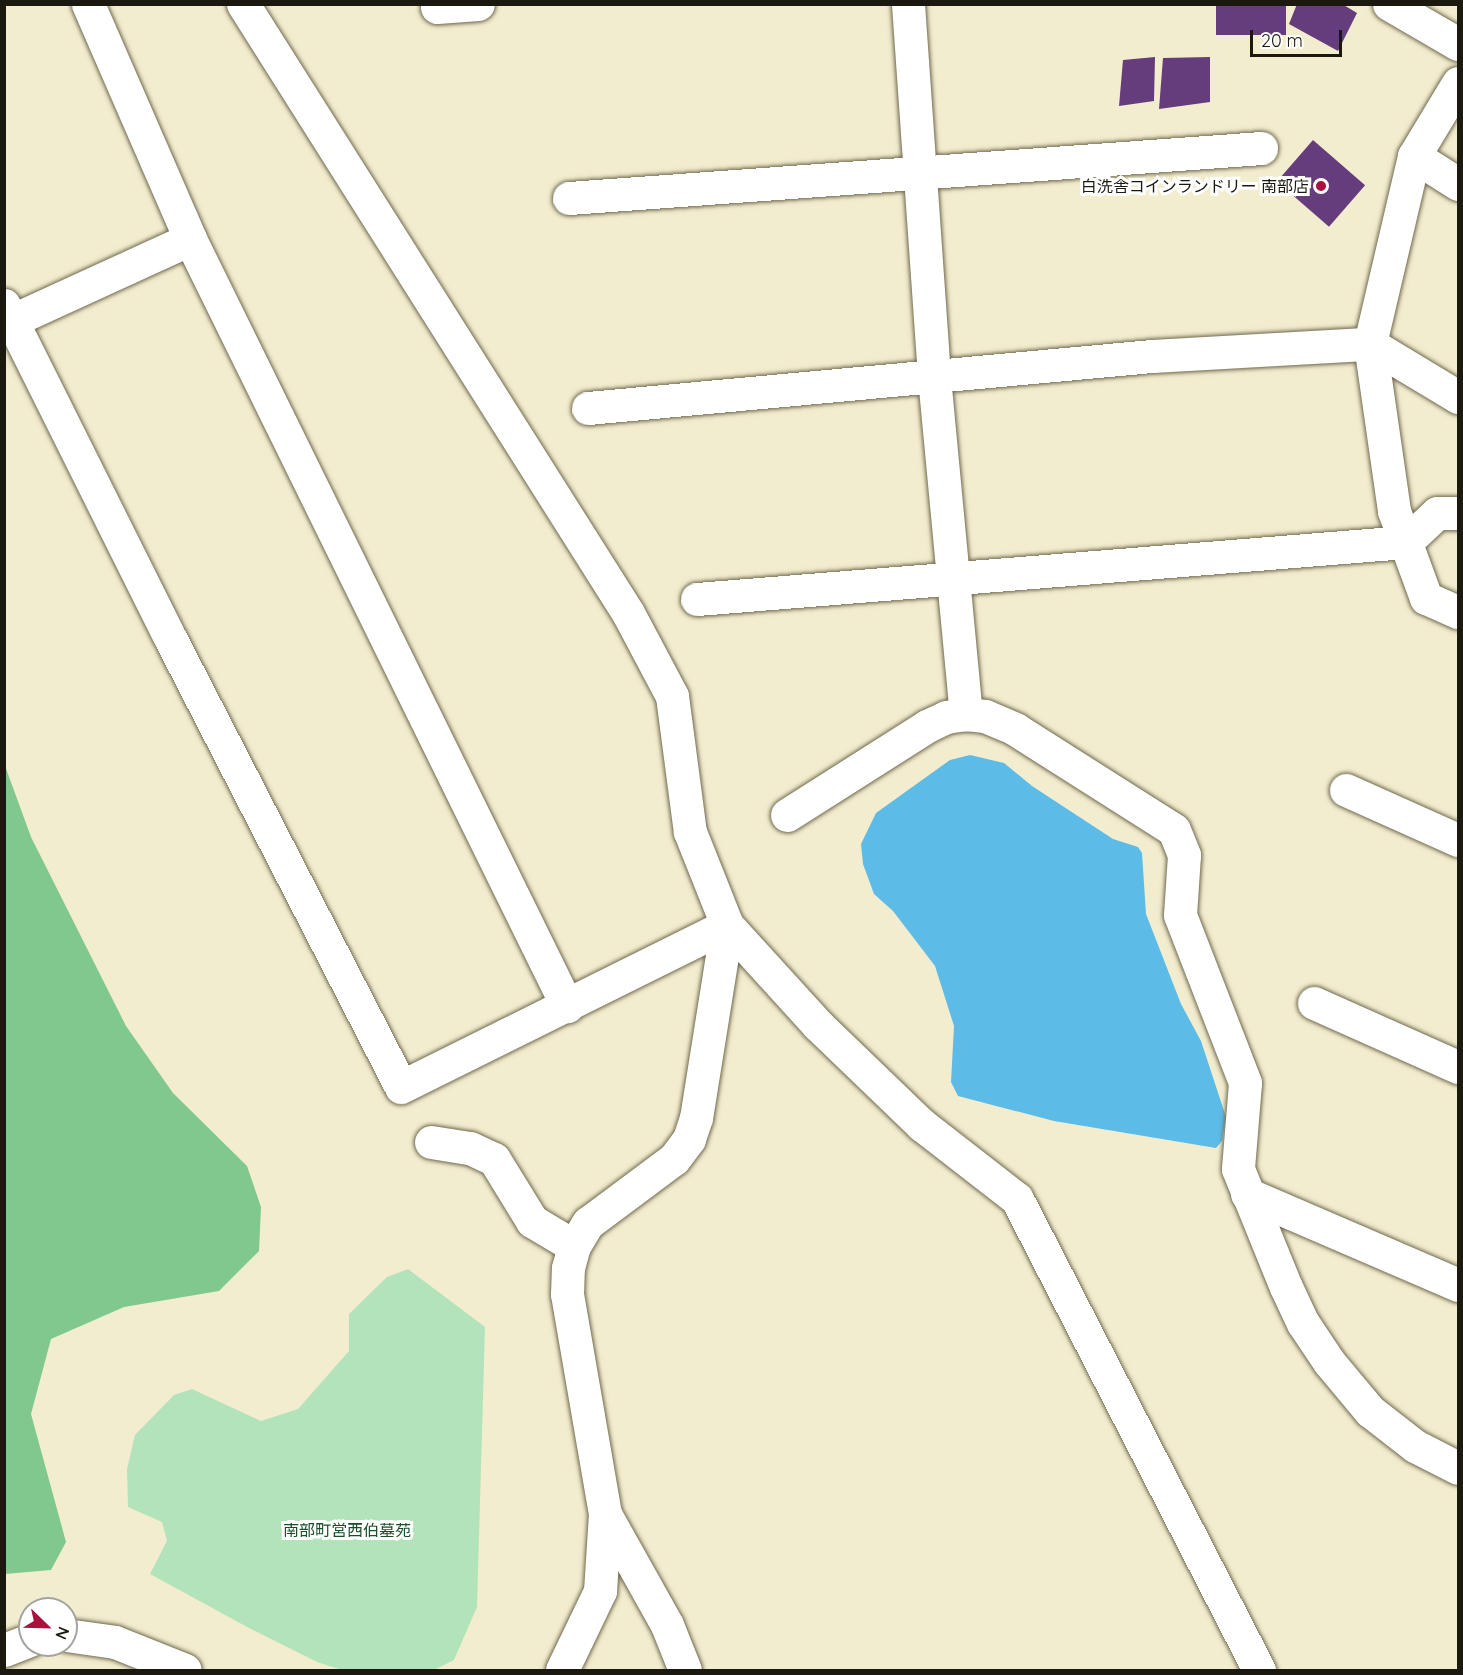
<!DOCTYPE html>
<html>
<head>
<meta charset="utf-8">
<style>
	body { margin:0 }
	#map { position:relative; width:1463px; height:1675px; overflow:hidden; background:#f3edcf; font-family:Quicksand,"Noto Sans JP",sans-serif }
	div>[style] { position:absolute }
	[style*='--x'] { left:calc(var(--x)*1px); top:calc(var(--y)*1px); width:calc(var(--w)*1px); rotate:calc(var(--a)*1deg) }
	.green>* { inset:0; background:#b2e3ba }
	.forest>* { inset:0; background:#80c88e }
	.water>* { inset:0; background:#5dbbe7 }
	.building>* { inset:0; background:#653c7c; transform-origin:0 0 }
	.roads { filter:drop-shadow(0 0 2px #6f694f) drop-shadow(0 0 2px #6f694f) }
	.street>* { height:33px; margin:-16.5px; padding:0 16.5px; transform-origin:16.5px; border-radius:16.5px; background:#fff }
	.secondary>* { height:33px; margin:-16.5px; padding:0 16.5px; transform-origin:16.5px; border-radius:16.5px; background:#fff }
	.dots>* { width:16px; height:16px; translate:-50% -50%; box-sizing:border-box; border:3px solid #fff; border-radius:50% }
	span { translate:-50% -50%; white-space:nowrap; text-align:center; line-height:1.15; -webkit-text-stroke:6px #fff; paint-order:stroke }
	.poi-label { font-size:16px; color:#1b190f }
	.right { translate:-100% -50%; text-align:right }
	.park-label { font-size:16px; color:#1b4f29 }
	.frame { position:absolute; inset:0; border:6px solid #1b190f; pointer-events:none }
	.north { position:absolute; left:18px; top:1597px; width:60px; height:60px; box-sizing:border-box; background:#fff; border:2px solid #a4a39f; border-radius:50%; rotate:113deg; font-size:16px; font-weight:700; line-height:24px; text-align:center; color:#1b190f }
	.north::after { content:''; display:block; margin:auto; width:21px; height:27px; background:#a9123d; clip-path:polygon(50% 0,100% 100%,50% 72%,0 100%) }
	.scale { position:absolute; left:1250px; top:30px; width:92px; height:27px; box-sizing:border-box; border:3px solid #1b190f; border-top:0; padding-left:8px; font-size:18px; line-height:21px; white-space:nowrap; color:#1b190f; -webkit-text-stroke:4px #fff; paint-order:stroke }
</style>
</head>
<body>
<div id="map">
	<div class="green">
		<i style="clip-path:polygon(408px 1269px,485px 1327px,477px 1607px,454px 1660px,434px 1670px,342px 1670px,317px 1662px,249px 1628px,150px 1574px,167px 1541px,162px 1522px,128px 1507px,127px 1469px,135px 1435px,174px 1395px,192px 1389px,261px 1421px,298px 1409px,349px 1351px,349px 1314px,387px 1277px)"></i>
	</div>
	<div class="forest">
		<i style="clip-path:polygon(4px 763px,31px 837px,126px 1026px,173px 1093px,247px 1166px,261px 1207px,259px 1251px,219px 1291px,124px 1307px,51px 1339px,31px 1414px,66px 1542px,51px 1570px,5px 1574px)"></i>
	</div>
	<div class="water">
		<i style="clip-path:polygon(970px 755px,1004px 763px,1032px 786px,1113px 839px,1138px 847px,1142px 853px,1146px 914px,1181px 1004px,1201px 1041px,1226px 1117px,1222px 1141px,1216px 1148px,1054px 1121px,958px 1096px,951px 1082px,954px 1026px,935px 966px,893px 911px,874px 894px,863px 864px,861px 844px,876px 813px,950px 760px)"></i>
	</div>
	<div class="building">
		<i style="left:1216px;top:4px;width:70px;height:31px"></i>
		<i style="clip-path:polygon(1297px 4px,1342px 4px,1357px 13px,1338px 51px,1289px 24px)"></i>
		<i style="clip-path:polygon(1155px 57px,1154px 101px,1119px 106px,1123px 60px)"></i>
		<i style="clip-path:polygon(1210px 57px,1210px 102px,1159px 109px,1163px 58px)"></i>
		<i style="left:1313px;top:140px;width:69px;height:55px;rotate:41deg"></i>
	</div>
	<div class="roads">
		<div class="street">
			<i style="--x:88;--y:4;--w:256;--a:66.5"></i>
			<i style="--x:190;--y:239;--w:855;--a:63.82"></i>
			<i style="--x:243;--y:4;--w:720;--a:57.7"></i>
			<i style="--x:628;--y:613;--w:94;--a:62.1"></i>
			<i style="--x:672;--y:696;--w:137;--a:82.5"></i>
			<i style="--x:690;--y:832;--w:100;--a:68.3"></i>
			<i style="--x:727;--y:925;--w:135;--a:47.7"></i>
			<i style="--x:818;--y:1025;--w:144;--a:43.9"></i>
			<i style="--x:922;--y:1125;--w:120;--a:37.9"></i>
			<i style="--x:1017;--y:1199;--w:530;--a:62.81"></i>
			<i style="--x:908;--y:4;--w:374;--a:86"></i>
			<i style="--x:934;--y:377;--w:339;--a:84.6"></i>
			<i style="--x:437;--y:7;--w:41;--a:-4.2"></i>
			<i style="--x:1458;--y:83;--w:85;--a:121.1"></i>
			<i style="--x:1414;--y:156;--w:193;--a:103.2"></i>
			<i style="--x:1370;--y:344;--w:169;--a:81.8"></i>
			<i style="--x:1394;--y:511;--w:93;--a:69.8"></i>
			<i style="--x:1426;--y:598;--w:35;--a:24"></i>
			<i style="--x:1414;--y:156;--w:52;--a:32.5"></i>
			<i style="--x:569;--y:198;--w:694;--a:-4.13"></i>
			<i style="--x:4;--y:305;--w:368;--a:63.5"></i>
			<i style="--x:168;--y:634;--w:509;--a:62.78"></i>
			<i style="--x:401;--y:1087;--w:364;--a:-26.4"></i>
			<i style="--x:11;--y:321;--w:197;--a:-24.6"></i>
			<i style="--x:588;--y:408;--w:566;--a:-5.27"></i>
			<i style="--x:1152;--y:356;--w:218;--a:-3.2"></i>
			<i style="--x:1370;--y:344;--w:103;--a:31.1"></i>
			<i style="--x:697;--y:599;--w:711;--a:-4.6"></i>
			<i style="--x:1406;--y:542;--w:42;--a:-43.1"></i>
			<i style="--x:1437;--y:513;--w:21;--a:0"></i>
			<i style="--x:1346;--y:790;--w:123;--a:24.1"></i>
			<i style="--x:787;--y:815;--w:166;--a:-32.4"></i>
			<i style="--x:927;--y:726;--w:21;--a:-25"></i>
			<i style="--x:946;--y:717;--w:20;--a:-9"></i>
			<i style="--x:966;--y:714;--w:19;--a:6"></i>
			<i style="--x:985;--y:716;--w:33;--a:23"></i>
			<i style="--x:1015;--y:729;--w:188;--a:32.4"></i>
			<i style="--x:1174;--y:830;--w:27;--a:68"></i>
			<i style="--x:1184;--y:855;--w:60;--a:93.8"></i>
			<i style="--x:1180;--y:915;--w:180;--a:68.8"></i>
			<i style="--x:1245;--y:1083;--w:86;--a:94.7"></i>
			<i style="--x:1238;--y:1169;--w:127;--a:67.9"></i>
			<i style="--x:1286;--y:1287;--w:40;--a:65"></i>
			<i style="--x:1303;--y:1323;--w:47;--a:56.3"></i>
			<i style="--x:1329;--y:1362;--w:64;--a:50.1"></i>
			<i style="--x:1370;--y:1411;--w:57;--a:37.9"></i>
			<i style="--x:1415;--y:1446;--w:48;--a:27.1"></i>
			<i style="--x:1314;--y:1003;--w:158;--a:24"></i>
			<i style="--x:431;--y:1142;--w:39;--a:9"></i>
			<i style="--x:470;--y:1148;--w:26;--a:25"></i>
			<i style="--x:494;--y:1159;--w:73;--a:58.5"></i>
			<i style="--x:532;--y:1221;--w:49;--a:30.8"></i>
			<i style="--x:1247;--y:1194;--w:230;--a:23.3"></i>
			<i style="--x:605;--y:1514;--w:127;--a:60.8"></i>
			<i style="--x:667;--y:1625;--w:48;--a:68.2"></i>
			<i style="--x:66;--y:1635;--w:49;--a:8.1"></i>
			<i style="--x:115;--y:1642;--w:75;--a:21.8"></i>
			<i style="--x:4;--y:1650;--w:28;--a:-21"></i>
			<i style="--x:562;--y:1670;--w:88;--a:-64.3"></i>
			<i style="--x:600;--y:1591;--w:77;--a:-86.3"></i>
			<i style="--x:605;--y:1514;--w:223;--a:-99.8"></i>
			<i style="--x:567;--y:1294;--w:26;--a:-88"></i>
			<i style="--x:568;--y:1268;--w:23;--a:-75"></i>
			<i style="--x:574;--y:1246;--w:27;--a:-59"></i>
			<i style="--x:588;--y:1223;--w:107;--a:-36.7"></i>
			<i style="--x:674;--y:1159;--w:25;--a:-53"></i>
			<i style="--x:689;--y:1139;--w:22;--a:-72"></i>
			<i style="--x:696;--y:1118;--w:195;--a:-80.9"></i>
		</div>
		<div class="secondary">
			<i style="--x:1389;--y:4;--w:80;--a:30.1"></i>
		</div>
	</div>
	<div class="dots">
		<i style="left:1321px;top:186px;background:#a9123d"></i>
	</div>
	<div class="poi-label">
		<span class="right" style="left:1309px;top:186px">白洗舎コインランドリー 南部店</span>
	</div>
	<div class="park-label">
		<span style="left:347px;top:1530px">南部町営西伯墓苑</span>
	</div>
	<div class="frame"></div>
	<div class="north">N</div>
	<div class="scale">20 m</div>
</div>
</body>
</html>
